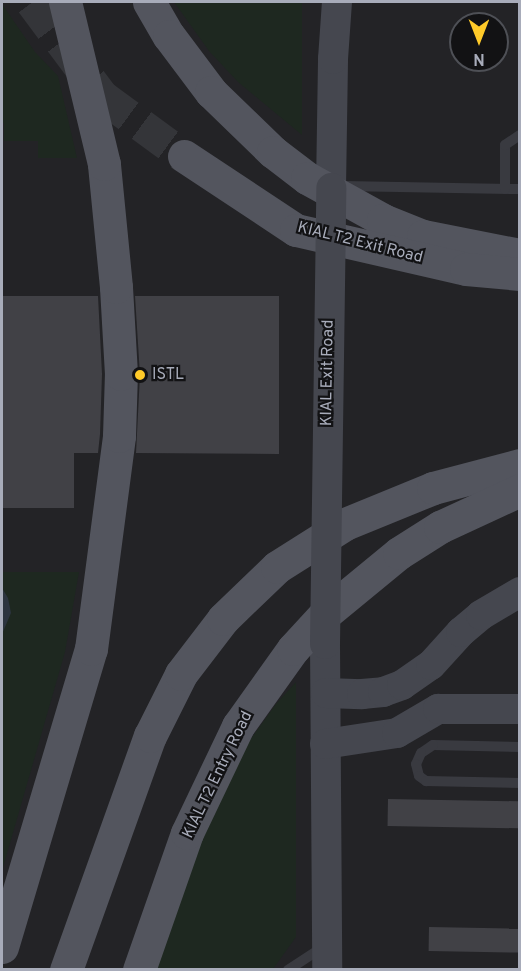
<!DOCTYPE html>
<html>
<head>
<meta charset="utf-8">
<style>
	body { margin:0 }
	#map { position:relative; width:521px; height:971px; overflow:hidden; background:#171719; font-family:Overpass,sans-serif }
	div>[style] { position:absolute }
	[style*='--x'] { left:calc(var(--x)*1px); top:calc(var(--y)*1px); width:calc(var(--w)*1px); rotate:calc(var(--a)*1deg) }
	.built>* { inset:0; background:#232326 }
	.green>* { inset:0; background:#1e2820 }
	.water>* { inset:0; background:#2c343e }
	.building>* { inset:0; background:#414146; transform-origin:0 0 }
	.primary-tunnel>* { height:33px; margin-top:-16.5px; transform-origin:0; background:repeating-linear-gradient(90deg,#343539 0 33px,transparent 0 49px) }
	.service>* { height:10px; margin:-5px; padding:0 5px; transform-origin:5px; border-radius:5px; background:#393a40 }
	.secondary>* { height:30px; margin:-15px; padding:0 15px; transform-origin:15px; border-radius:15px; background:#45474f }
	.primary>* { height:33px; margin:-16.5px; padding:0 16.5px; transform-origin:16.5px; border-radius:16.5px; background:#53555e }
	.secondary-bridge>* { height:30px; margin:-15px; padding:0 15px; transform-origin:15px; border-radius:15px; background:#45474f }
	.dots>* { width:16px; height:16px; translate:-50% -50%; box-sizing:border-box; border:3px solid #121214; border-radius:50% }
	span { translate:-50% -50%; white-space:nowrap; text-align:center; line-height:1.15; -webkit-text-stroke:4.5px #121214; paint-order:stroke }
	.street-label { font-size:16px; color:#a8acba }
	.poi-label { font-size:16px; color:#a8acba }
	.left { translate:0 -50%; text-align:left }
	.frame { position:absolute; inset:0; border:3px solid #a8acba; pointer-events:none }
	.north { position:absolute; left:449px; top:12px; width:60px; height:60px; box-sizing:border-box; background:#121214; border:2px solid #4e5056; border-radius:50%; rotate:180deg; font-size:16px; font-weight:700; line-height:24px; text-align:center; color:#a8acba }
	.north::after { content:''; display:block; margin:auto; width:21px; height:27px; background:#ffca29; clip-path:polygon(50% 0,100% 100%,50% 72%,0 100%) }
</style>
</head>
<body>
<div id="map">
	<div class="built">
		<i style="clip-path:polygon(evenodd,2px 2px,519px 2px,519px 969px,2px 969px,2px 2px,461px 24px,497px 24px,497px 60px,461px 60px,461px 24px)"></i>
	</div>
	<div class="green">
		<i style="clip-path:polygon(174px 2px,302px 2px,302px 135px,238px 82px,209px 51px)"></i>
		<i style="clip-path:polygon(2px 4px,35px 52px,58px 76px,77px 158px,38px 158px,38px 141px,4px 141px,4px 123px,2px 123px)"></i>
		<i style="clip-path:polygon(2px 572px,79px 572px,65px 652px,2px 871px)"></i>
		<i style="clip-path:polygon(296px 682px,296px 937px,273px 969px,155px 970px,201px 832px,242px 751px,276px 704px)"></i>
	</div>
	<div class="water">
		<i style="clip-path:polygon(2px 588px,8px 598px,11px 613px,2px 634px)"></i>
	</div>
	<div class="building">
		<i style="clip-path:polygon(2px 296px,98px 296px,102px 374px,100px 434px,98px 453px,74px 453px,74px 508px,2px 508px)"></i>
		<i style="clip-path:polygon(135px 296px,279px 296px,279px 454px,136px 453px,140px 375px)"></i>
		<i style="left:388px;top:799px;width:131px;height:27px;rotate:1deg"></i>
		<i style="left:429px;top:927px;width:90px;height:24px;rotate:1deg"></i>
	</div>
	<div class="primary-tunnel">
		<i style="--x:32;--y:2;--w:117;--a:53.3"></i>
		<i style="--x:102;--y:96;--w:102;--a:36.2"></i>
	</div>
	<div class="service">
		<i style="--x:343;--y:186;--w:177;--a:1"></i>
		<i style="--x:505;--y:189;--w:44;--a:-90"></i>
		<i style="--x:505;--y:145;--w:18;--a:-34"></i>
		<i style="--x:520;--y:747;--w:87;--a:-178.7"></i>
		<i style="--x:433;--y:745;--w:14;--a:146"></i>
		<i style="--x:421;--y:753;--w:12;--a:114"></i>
		<i style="--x:416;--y:764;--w:12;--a:76"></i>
		<i style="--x:419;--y:776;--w:9;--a:36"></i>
		<i style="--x:426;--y:781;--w:94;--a:1.2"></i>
		<i style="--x:288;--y:970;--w:42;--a:-33.3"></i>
	</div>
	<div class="secondary">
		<i style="--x:331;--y:188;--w:129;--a:-89.1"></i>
		<i style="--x:333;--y:59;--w:57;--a:-86"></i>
		<i style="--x:325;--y:644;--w:326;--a:89.6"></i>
		<i style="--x:326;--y:693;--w:36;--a:2"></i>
		<i style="--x:362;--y:694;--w:21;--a:-5"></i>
		<i style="--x:383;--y:692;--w:20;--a:-20"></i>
		<i style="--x:402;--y:685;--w:35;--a:-35"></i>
		<i style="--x:431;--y:665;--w:45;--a:-47.7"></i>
		<i style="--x:461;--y:632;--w:26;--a:-40"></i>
		<i style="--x:481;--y:615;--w:45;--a:-30.5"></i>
		<i style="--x:325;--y:744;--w:73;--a:-8.7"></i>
		<i style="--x:397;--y:733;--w:48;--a:-30.3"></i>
		<i style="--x:438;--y:709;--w:82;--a:0"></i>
	</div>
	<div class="primary">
		<i style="--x:149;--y:2;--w:39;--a:60"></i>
		<i style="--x:169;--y:36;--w:70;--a:53.1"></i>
		<i style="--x:211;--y:92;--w:86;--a:44.1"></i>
		<i style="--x:273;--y:152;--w:43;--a:37.4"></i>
		<i style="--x:307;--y:178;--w:87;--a:28.9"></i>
		<i style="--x:383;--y:220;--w:43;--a:21.8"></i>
		<i style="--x:423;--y:236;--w:99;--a:11.1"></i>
		<i style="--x:184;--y:156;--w:134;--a:33.5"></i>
		<i style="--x:296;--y:230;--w:174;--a:12.9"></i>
		<i style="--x:466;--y:269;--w:54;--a:5.3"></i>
		<i style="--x:2;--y:947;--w:311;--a:-73.4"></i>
		<i style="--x:91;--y:649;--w:215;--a:-82.5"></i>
		<i style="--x:119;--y:436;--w:62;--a:-88.2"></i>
		<i style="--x:121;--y:374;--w:87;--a:-93.3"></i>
		<i style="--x:116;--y:287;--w:124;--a:-95.6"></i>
		<i style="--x:104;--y:164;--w:167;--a:-103.5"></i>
		<i style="--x:66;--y:970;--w:249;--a:-70.3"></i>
		<i style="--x:150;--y:736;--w:69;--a:-63.4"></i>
		<i style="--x:181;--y:674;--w:69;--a:-52.6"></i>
		<i style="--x:223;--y:619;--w:75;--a:-43.9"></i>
		<i style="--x:277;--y:567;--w:80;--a:-32.3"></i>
		<i style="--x:345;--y:524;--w:95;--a:-22.2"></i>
		<i style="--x:433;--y:488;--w:90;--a:-14.8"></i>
		<i style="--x:139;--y:970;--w:145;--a:-70.7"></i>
		<i style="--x:187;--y:833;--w:119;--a:-64.5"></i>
		<i style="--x:238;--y:726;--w:95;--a:-54.5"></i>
		<i style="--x:293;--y:649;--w:49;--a:-47.5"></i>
		<i style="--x:326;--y:613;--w:94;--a:-39.4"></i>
		<i style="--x:399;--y:553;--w:49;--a:-32.4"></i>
		<i style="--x:440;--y:527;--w:88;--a:-24.8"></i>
	</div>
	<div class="secondary-bridge">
		<i style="--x:325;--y:644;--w:456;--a:-89.2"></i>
	</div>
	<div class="dots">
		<i style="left:140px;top:375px;background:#ffca29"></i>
	</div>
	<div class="street-label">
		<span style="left:360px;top:243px;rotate:14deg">KIAL T2 Exit Road</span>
		<span style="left:328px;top:373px;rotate:-89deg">KIAL Exit Road</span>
		<span style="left:218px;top:775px;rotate:-64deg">KIAL T2 Entry Road</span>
	</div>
	<div class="poi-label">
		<span class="left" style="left:152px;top:375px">ISTL</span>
	</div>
	<div class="frame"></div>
	<div class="north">N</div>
</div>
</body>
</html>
